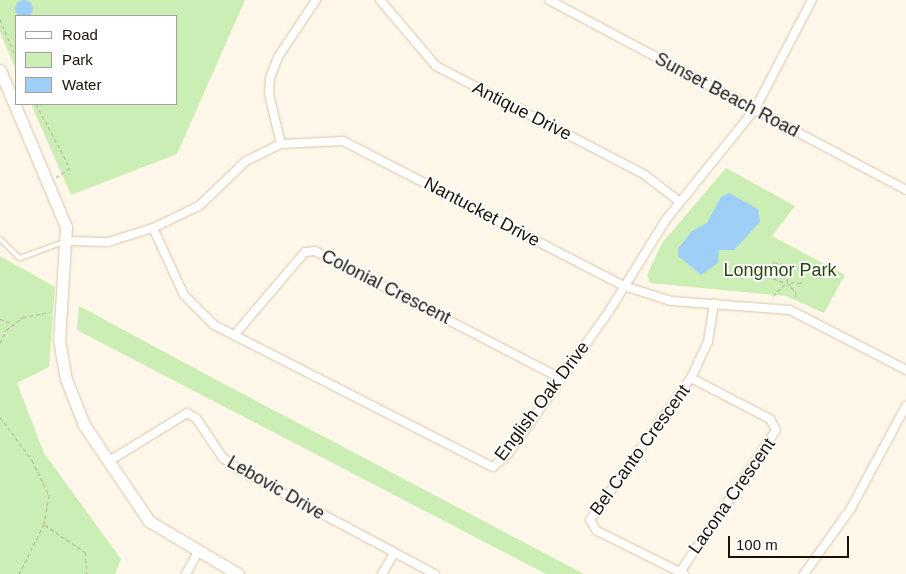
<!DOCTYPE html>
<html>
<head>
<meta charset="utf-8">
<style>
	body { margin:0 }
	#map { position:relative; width:906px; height:574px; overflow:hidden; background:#fff7ea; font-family:Arial,sans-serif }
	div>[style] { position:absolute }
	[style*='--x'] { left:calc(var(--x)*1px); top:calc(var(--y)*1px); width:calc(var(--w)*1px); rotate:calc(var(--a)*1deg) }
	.green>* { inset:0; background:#caeeb4 }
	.water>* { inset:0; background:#9fcff7 }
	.round { border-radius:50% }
	.path>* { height:1px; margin-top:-0.5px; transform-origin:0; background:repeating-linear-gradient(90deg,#b7b0a3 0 4px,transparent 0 6.5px) }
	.roads { filter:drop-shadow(0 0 1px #d8c4a6) drop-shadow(0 0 1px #d8c4a6) }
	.lane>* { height:4px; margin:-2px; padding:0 2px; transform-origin:2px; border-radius:2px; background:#fff }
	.street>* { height:8px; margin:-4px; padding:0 4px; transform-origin:4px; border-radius:4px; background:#fff }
	.secondary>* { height:11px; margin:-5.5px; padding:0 5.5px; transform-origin:5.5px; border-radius:5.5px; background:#fff }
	span { translate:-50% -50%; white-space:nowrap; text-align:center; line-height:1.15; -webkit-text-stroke:4px #fff; paint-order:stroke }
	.street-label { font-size:18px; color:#191207 }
	.park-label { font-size:18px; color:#27470c }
	.legend { position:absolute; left:15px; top:15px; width:162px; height:90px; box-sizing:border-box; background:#fff; border:1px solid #a3a09c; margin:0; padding:6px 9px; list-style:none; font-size:15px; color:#191207 }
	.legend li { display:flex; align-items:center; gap:10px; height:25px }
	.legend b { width:25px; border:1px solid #a3a09c }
	.scale { position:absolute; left:728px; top:536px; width:121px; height:22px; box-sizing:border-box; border:2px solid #191207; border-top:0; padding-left:6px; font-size:15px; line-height:18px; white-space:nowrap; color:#191207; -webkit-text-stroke:4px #fff; paint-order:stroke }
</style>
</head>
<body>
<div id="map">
	<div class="green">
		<i style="clip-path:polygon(0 0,245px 0,177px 154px,71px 195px,31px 104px,176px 104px,176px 16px,16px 16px,16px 70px,0 32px)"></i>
		<i style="clip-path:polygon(726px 168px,795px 206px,772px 236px,845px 275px,824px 313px,786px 296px,650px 283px,647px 275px,662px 243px)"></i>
		<i style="clip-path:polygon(0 256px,55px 287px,49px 367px,17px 383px,44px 453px,121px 559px,115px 574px,0 574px)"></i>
		<i style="clip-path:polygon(79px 306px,226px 385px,584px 574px,546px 574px,77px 330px)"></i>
	</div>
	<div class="water">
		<i class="round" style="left:15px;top:0;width:18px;height:18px"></i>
		<i style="clip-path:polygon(729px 193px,758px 209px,760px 222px,734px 250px,719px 250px,718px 263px,701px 275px,678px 256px,678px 249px,692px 231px,707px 223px,721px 197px)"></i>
	</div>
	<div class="path">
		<i style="--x:0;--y:19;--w:42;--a:67.7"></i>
		<i style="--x:36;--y:104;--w:72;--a:62"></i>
		<i style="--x:70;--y:168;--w:18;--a:146"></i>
		<i style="--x:783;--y:282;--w:19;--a:-159"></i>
		<i style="--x:765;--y:275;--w:9;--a:-77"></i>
		<i style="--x:767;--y:266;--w:8;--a:-30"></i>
		<i style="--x:774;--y:262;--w:33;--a:12"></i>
		<i style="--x:806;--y:269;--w:15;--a:110"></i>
		<i style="--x:801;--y:283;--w:14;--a:-176"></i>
		<i style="--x:787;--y:282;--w:14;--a:51"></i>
		<i style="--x:796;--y:293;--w:6;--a:99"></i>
		<i style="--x:773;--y:296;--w:20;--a:-45"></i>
		<i style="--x:787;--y:282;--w:17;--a:-80"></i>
		<i style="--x:0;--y:319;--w:12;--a:20"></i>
		<i style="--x:0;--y:343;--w:14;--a:-65"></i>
		<i style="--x:6;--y:330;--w:21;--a:-37"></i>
		<i style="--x:23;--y:317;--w:27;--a:-10"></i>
		<i style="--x:0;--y:417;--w:54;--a:53.3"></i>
		<i style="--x:32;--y:460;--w:39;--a:64"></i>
		<i style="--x:49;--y:495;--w:29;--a:100"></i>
		<i style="--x:44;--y:524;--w:56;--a:116.6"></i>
		<i style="--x:45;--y:525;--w:48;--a:34"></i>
		<i style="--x:85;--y:552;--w:22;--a:85"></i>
	</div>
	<div class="roads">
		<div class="lane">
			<i style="--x:0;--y:239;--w:28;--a:44"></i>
			<i style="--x:20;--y:258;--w:47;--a:-20"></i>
		</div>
		<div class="street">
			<i style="--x:380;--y:0;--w:87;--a:49.7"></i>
			<i style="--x:436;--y:66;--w:236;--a:27.5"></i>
			<i style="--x:645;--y:175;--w:44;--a:37.6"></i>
			<i style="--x:549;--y:0;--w:404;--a:28"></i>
			<i style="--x:281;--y:144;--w:51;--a:-103.5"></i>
			<i style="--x:269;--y:94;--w:16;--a:-86"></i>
			<i style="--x:270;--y:78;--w:22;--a:-69"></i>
			<i style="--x:278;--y:57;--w:69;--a:-56.3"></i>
			<i style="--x:153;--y:228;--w:74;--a:65.2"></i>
			<i style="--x:184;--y:295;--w:42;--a:45"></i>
			<i style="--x:214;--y:325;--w:313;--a:27"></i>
			<i style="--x:493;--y:467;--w:20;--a:-41"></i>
			<i style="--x:508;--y:454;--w:173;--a:-54.7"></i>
			<i style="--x:608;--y:313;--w:108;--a:-58.2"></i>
			<i style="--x:665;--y:221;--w:144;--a:-51.2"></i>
			<i style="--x:755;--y:109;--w:123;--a:-62.4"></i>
			<i style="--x:68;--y:241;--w:40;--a:1.4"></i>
			<i style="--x:108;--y:242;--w:47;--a:-17.3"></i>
			<i style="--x:153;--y:228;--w:51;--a:-25.6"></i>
			<i style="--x:199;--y:206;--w:65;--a:-43.8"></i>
			<i style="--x:246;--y:161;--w:39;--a:-26"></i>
			<i style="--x:281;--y:144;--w:62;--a:-2.8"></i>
			<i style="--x:343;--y:141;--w:316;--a:27.3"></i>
			<i style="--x:624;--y:286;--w:49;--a:17.7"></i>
			<i style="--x:671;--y:301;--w:119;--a:4.3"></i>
			<i style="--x:790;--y:310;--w:131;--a:27.3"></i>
			<i style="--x:236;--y:333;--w:106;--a:-49.6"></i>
			<i style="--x:305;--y:252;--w:10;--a:-6"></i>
			<i style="--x:315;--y:251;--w:276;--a:27.4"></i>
			<i style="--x:109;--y:461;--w:92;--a:-31.6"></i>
			<i style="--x:187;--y:413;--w:10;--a:29"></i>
			<i style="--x:196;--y:418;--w:48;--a:56"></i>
			<i style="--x:223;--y:458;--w:19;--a:36"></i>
			<i style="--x:238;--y:469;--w:223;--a:28.1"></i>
			<i style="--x:680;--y:572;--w:171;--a:-55.9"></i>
			<i style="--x:776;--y:430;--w:13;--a:-119"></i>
			<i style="--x:770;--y:419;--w:89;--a:-152.6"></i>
			<i style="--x:186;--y:574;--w:24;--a:-62"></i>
			<i style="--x:382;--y:574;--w:24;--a:-60"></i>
			<i style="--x:684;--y:574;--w:97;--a:-153.7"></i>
			<i style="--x:597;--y:531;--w:13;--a:-122"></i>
			<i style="--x:590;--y:520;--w:174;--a:-54.6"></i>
			<i style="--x:691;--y:378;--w:40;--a:-65"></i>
			<i style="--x:708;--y:342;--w:39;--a:-81"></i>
			<i style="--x:804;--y:574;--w:81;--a:-54.5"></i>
			<i style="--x:851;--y:508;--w:116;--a:-61.7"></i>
		</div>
		<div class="secondary">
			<i style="--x:0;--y:70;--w:170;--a:67.2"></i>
			<i style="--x:66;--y:227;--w:113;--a:93.5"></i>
			<i style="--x:59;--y:340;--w:40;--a:80"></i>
			<i style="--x:66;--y:379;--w:49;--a:68.6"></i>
			<i style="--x:84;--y:425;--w:116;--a:55.9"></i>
			<i style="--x:149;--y:521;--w:104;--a:30.8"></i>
		</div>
	</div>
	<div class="street-label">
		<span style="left:727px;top:95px;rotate:28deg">Sunset Beach Road</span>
		<span style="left:522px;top:111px;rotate:27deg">Antique Drive</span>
		<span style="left:482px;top:212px;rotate:28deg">Nantucket Drive</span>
		<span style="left:386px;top:287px;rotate:27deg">Colonial Crescent</span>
		<span style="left:542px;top:401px;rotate:-53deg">English Oak Drive</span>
		<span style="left:640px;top:450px;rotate:-54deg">Bel Canto Crescent</span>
		<span style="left:276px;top:488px;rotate:30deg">Lebovic Drive</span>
		<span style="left:732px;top:496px;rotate:-55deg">Lacona Crescent</span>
	</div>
	<div class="park-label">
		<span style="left:780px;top:270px">Longmor Park</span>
	</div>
	<ul class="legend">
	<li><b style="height:6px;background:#fff"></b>Road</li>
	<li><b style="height:14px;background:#caeeb4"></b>Park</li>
	<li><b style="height:14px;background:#9fcff7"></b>Water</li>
	</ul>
	<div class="scale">100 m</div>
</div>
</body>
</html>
